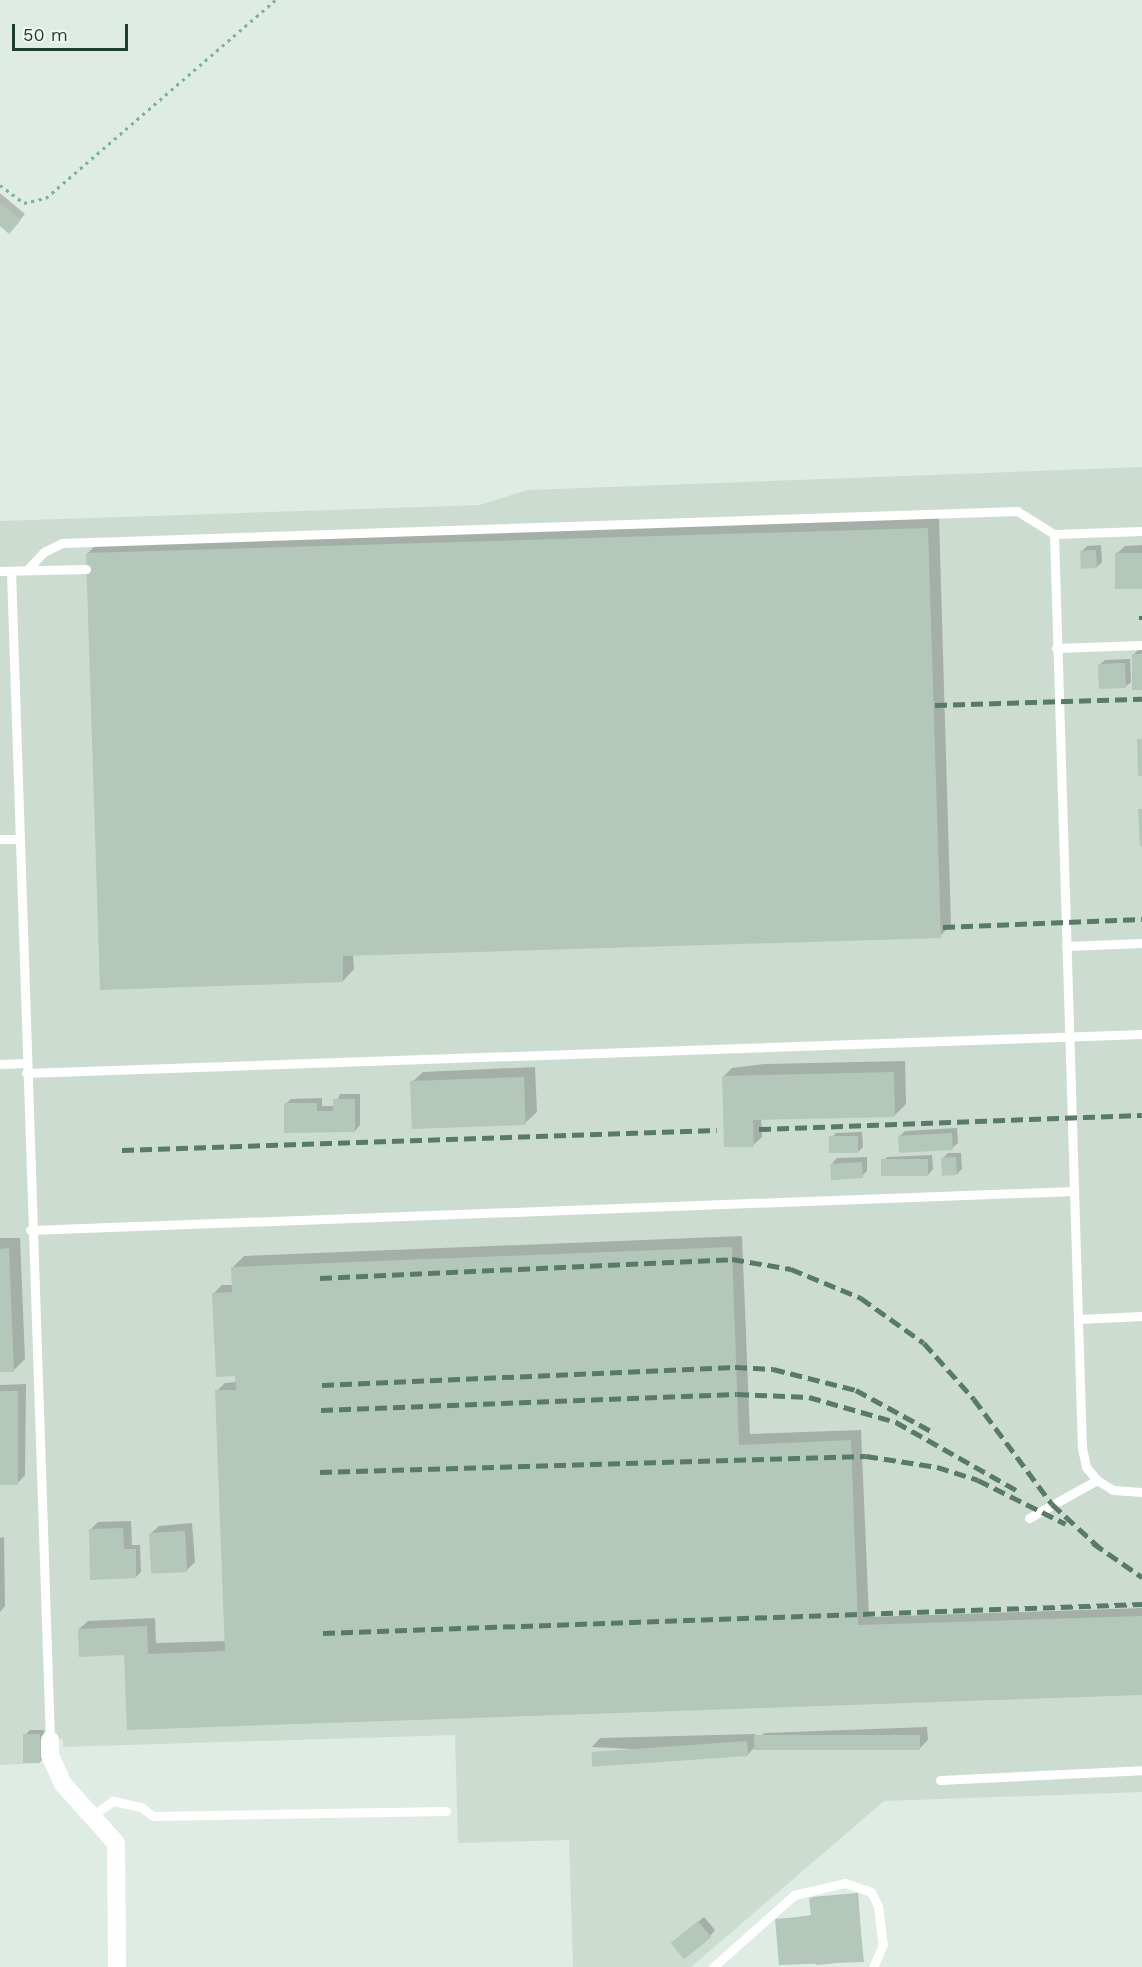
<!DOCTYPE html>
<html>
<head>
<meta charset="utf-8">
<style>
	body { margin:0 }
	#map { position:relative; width:1142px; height:1967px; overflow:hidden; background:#dfece3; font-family:"Work Sans",sans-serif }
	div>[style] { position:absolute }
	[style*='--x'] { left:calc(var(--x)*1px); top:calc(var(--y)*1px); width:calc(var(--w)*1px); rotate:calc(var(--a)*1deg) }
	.built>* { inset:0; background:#cddcd1 }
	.shadow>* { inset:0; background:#0003 }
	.building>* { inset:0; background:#b4c7bb; transform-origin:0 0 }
	.path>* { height:3px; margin-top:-1.5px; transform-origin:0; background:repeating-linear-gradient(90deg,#7bb395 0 3px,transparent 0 7.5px) }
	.lane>* { height:9px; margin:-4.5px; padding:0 4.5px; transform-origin:4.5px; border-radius:4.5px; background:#fff }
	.street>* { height:18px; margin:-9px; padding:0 9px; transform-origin:9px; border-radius:9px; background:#fff }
	.rail>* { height:4.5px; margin-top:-2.25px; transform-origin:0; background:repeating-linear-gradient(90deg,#587a69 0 12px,transparent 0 18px) }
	span { translate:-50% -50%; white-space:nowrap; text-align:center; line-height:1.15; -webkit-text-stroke:4.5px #eff8f2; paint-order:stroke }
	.scale { position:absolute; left:12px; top:24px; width:116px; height:27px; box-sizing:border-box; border:3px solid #1e3e2e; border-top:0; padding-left:8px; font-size:18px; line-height:21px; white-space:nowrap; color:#1e3e2e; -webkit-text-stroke:4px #eff8f2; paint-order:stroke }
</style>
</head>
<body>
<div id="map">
	<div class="built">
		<i style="clip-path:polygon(1142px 467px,1142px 1792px,884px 1801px,691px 1967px,573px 1967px,569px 1840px,458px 1843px,455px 1735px,63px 1747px,63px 1739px,50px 1740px,40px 1741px,40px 1763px,0 1765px,0 521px,479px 505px,528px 490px)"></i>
	</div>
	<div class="shadow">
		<i style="clip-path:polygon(0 193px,25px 214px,14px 227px,0 225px)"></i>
		<i style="clip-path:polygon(939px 517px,951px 925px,940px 936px,353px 954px,354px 969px,343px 981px,87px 554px,99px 542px)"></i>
		<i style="clip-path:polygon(1101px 545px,1102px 562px,1097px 567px,1082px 551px,1087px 546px)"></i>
		<i style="clip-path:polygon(1142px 545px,1142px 587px,1116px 554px,1125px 546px)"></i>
		<i style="clip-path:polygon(1142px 646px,1142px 689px,1133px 655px)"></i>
		<i style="clip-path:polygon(1130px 659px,1131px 682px,1125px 687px,1099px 665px,1105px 660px)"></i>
		<i style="clip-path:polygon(905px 1061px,906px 1104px,894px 1116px,761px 1118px,762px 1137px,753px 1145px,724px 1076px,732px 1068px,765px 1064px)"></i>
		<i style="clip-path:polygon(535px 1067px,537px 1112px,525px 1123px,411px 1083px,423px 1072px)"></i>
		<i style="clip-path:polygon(340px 1094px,360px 1094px,360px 1125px,355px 1131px,285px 1104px,291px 1099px,322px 1098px,322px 1106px,335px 1106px)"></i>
		<i style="clip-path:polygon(957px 1128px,958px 1143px,952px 1148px,900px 1136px,905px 1131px)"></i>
		<i style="clip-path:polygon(862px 1132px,863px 1147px,858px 1152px,831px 1138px,836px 1133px)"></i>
		<i style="clip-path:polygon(948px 1153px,961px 1153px,962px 1169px,957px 1174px,942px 1159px)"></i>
		<i style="clip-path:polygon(932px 1155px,933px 1169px,928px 1175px,882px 1162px,887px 1157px)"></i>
		<i style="clip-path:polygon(867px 1157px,867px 1171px,862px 1176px,832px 1163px,837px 1158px)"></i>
		<i style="clip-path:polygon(742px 1236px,750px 1434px,861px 1430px,869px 1617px,1142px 1608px,1142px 1693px,126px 1653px,79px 1629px,88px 1621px,155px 1618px,156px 1643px,227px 1641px,217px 1391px,225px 1383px,237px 1382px,214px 1293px,222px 1285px,233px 1285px,233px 1267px,244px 1256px)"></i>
		<i style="clip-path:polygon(0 1238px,20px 1238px,25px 1359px,14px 1370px,0 1371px)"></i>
		<i style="clip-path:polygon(26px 1384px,25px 1475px,17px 1484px,0 1484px,0 1385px)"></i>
		<i style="clip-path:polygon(131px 1521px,132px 1545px,140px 1545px,141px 1572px,136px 1577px,90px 1530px,98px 1522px)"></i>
		<i style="clip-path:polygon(192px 1523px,195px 1562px,187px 1570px,150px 1534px,159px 1526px)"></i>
		<i style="clip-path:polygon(4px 1537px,5px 1606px,0 1612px,0 1538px)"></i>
		<i style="clip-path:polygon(927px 1727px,928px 1740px,920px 1748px,756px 1746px,747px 1755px,592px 1747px,600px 1738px,755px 1734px,755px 1742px,764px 1733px)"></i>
		<i style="clip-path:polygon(30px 1730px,44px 1730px,45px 1757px,40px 1762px,24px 1736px)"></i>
		<i style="clip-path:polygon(858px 1893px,863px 1960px,817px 1965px,776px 1920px,812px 1915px,813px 1897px)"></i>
		<i style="clip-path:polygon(704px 1917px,715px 1930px,710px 1936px,678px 1938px)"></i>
	</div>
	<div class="building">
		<i style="clip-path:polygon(0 203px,21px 220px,9px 234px,0 226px)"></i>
		<i style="clip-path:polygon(928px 528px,941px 938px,343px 956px,343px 982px,100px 990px,86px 553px)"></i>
		<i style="left:1096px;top:550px;width:18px;height:16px;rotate:87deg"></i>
		<i style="left:1142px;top:553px;width:36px;height:27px;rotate:90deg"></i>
		<i style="left:1132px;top:654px;width:10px;height:36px"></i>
		<i style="left:1125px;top:663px;width:25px;height:27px;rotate:88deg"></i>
		<i style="clip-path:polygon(1137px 739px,1142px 739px,1142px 776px,1138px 776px)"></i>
		<i style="clip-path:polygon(1138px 809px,1142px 809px,1142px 846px,1140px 846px)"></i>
		<i style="clip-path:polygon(894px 1072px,895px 1117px,753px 1120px,754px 1147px,724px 1147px,722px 1076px)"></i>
		<i style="left:524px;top:1077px;width:48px;height:114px;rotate:88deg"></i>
		<i style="clip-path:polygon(333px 1099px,355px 1099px,355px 1132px,284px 1133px,284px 1103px,317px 1103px,317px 1111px,333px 1111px)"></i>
		<i style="left:952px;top:1133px;width:17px;height:54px;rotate:87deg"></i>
		<i style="left:858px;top:1136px;width:17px;height:29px;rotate:90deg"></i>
		<i style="left:956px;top:1157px;width:18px;height:15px;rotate:87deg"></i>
		<i style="left:928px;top:1159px;width:17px;height:47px;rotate:90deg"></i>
		<i style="left:862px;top:1162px;width:16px;height:32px;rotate:86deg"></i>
		<i style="clip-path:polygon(732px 1247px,739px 1445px,851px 1440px,858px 1625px,1142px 1616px,1142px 1695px,127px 1730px,124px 1655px,79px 1657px,78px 1629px,147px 1626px,148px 1654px,225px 1651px,215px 1390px,236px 1390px,235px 1376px,216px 1377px,212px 1293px,232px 1292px,231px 1267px)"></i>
		<i style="clip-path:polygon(9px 1248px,14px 1372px,0 1372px,0 1249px)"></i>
		<i style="left:18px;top:1391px;width:94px;height:18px;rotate:90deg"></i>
		<i style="clip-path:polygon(123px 1528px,124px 1549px,136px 1549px,136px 1578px,90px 1580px,89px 1529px)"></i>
		<i style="left:185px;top:1531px;width:41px;height:36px;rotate:87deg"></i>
		<i style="left:40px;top:1734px;width:29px;height:17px;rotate:90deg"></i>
		<i style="left:920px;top:1735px;width:15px;height:166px;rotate:90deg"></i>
		<i style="left:747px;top:1741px;width:15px;height:156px;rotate:86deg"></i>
		<i style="clip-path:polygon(857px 1894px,864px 1962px,779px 1965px,775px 1919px,811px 1916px,809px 1898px)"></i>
		<i style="left:698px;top:1921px;width:21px;height:35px;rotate:51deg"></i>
	</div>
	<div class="path">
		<i style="--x:0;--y:185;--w:30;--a:37"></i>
		<i style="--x:24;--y:203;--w:23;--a:-13"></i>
		<i style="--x:46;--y:198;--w:303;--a:-40.8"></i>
	</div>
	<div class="lane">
		<i style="--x:1054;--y:534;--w:914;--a:88.25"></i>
		<i style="--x:1082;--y:1448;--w:19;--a:78"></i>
		<i style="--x:1086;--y:1467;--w:17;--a:50"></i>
		<i style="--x:1097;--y:1480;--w:19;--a:32"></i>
		<i style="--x:1113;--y:1490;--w:29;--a:4"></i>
		<i style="--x:27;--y:570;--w:25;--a:-47"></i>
		<i style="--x:44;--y:552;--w:20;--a:-27"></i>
		<i style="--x:62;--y:543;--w:956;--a:-1.92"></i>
		<i style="--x:1017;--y:511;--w:44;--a:31.9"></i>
		<i style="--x:1054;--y:534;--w:88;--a:-2"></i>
		<i style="--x:0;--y:571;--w:86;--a:-1.3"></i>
		<i style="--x:11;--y:571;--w:1170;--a:88.09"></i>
		<i style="--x:1056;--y:648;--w:86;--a:-2"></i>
		<i style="--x:0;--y:839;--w:19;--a:0"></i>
		<i style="--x:1066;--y:946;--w:76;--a:-2.3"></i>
		<i style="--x:0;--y:1064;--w:26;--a:-2"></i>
		<i style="--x:26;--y:1073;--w:1117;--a:-2"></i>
		<i style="--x:30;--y:1230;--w:1045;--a:-2.14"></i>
		<i style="--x:1078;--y:1319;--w:64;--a:-2.7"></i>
		<i style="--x:1029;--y:1518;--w:78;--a:-29.2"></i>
		<i style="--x:940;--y:1780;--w:202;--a:-2.8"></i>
		<i style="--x:92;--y:1816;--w:26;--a:-36"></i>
		<i style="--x:113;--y:1801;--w:29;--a:12"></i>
		<i style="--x:141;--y:1807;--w:15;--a:37"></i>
		<i style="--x:153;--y:1816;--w:293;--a:-1"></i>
		<i style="--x:713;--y:1967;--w:108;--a:-41.6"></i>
		<i style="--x:794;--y:1895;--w:52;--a:-13.2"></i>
		<i style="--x:845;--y:1883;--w:28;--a:19"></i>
		<i style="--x:871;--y:1892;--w:16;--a:63"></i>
		<i style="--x:878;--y:1906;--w:38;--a:83"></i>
		<i style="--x:883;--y:1944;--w:25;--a:113"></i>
	</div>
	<div class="street">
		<i style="--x:50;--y:1740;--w:15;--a:90"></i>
		<i style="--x:50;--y:1755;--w:32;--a:66"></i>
		<i style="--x:63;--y:1784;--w:79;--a:48.1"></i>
		<i style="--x:116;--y:1843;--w:124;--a:89.5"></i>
	</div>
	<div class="rail">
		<i style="--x:1139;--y:618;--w:3;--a:0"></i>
		<i style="--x:935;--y:705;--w:207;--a:-1.7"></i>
		<i style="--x:943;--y:927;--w:199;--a:-2.3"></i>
		<i style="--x:759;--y:1129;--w:383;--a:-2.1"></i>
		<i style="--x:122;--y:1150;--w:595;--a:-1.93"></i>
		<i style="--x:320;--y:1278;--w:412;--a:-2.6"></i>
		<i style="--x:732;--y:1259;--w:60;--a:9.6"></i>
		<i style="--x:791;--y:1269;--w:76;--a:22.5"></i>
		<i style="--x:861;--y:1298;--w:77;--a:35.5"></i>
		<i style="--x:924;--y:1343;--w:75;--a:48.2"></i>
		<i style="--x:974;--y:1399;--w:131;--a:53.4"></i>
		<i style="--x:1052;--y:1504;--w:65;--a:42.5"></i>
		<i style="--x:322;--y:1385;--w:413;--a:-2.5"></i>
		<i style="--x:735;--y:1367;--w:38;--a:3"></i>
		<i style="--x:773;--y:1369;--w:86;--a:14.2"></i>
		<i style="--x:856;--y:1390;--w:85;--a:28.7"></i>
		<i style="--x:321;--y:1410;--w:416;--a:-2.2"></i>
		<i style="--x:737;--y:1394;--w:72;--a:2.4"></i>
		<i style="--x:809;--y:1397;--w:91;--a:16"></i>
		<i style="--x:896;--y:1422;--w:138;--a:29.5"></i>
		<i style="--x:320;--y:1472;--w:546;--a:-1.68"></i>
		<i style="--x:866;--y:1456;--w:72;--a:8.8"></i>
		<i style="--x:937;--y:1467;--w:43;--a:17.6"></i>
		<i style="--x:978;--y:1480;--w:98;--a:26.6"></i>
		<i style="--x:1093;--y:1543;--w:60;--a:34.8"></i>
		<i style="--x:323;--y:1633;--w:820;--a:-2.03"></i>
	</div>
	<div class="scale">50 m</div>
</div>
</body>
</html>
